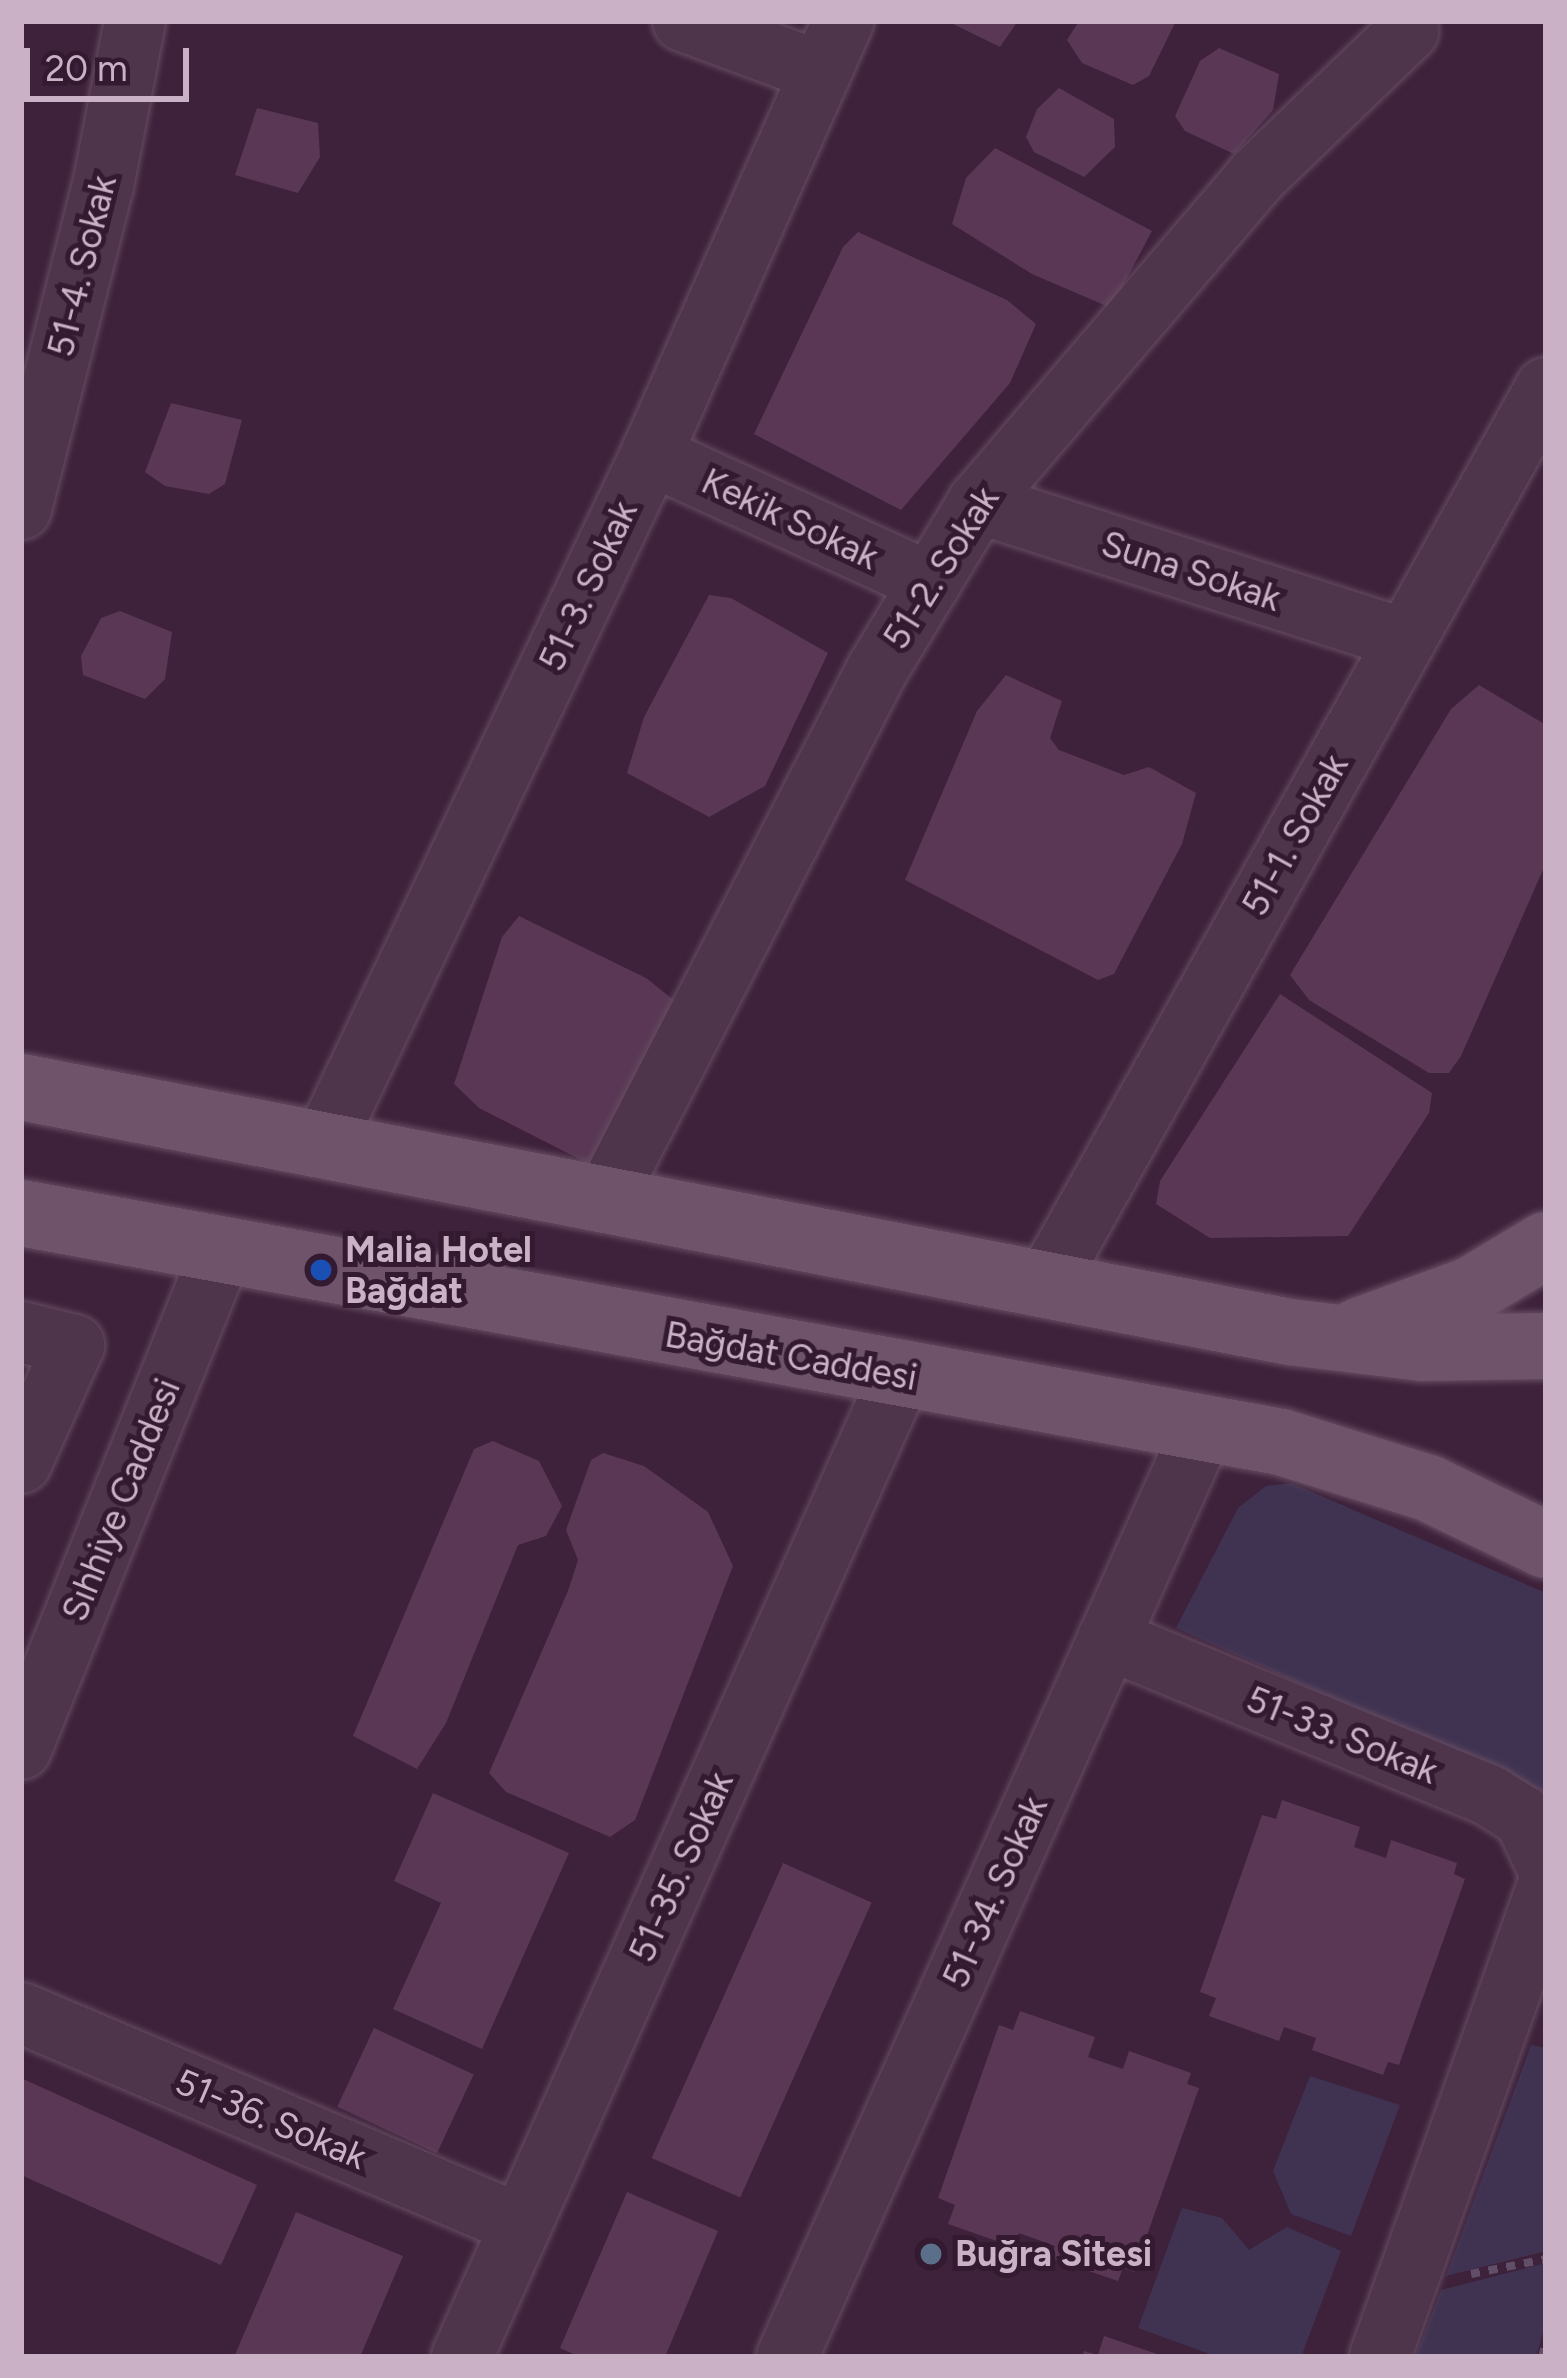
<!DOCTYPE html>
<html>
<head>
<meta charset="utf-8">
<style>
	body { margin:0 }
	#map { position:relative; width:1567px; height:2378px; overflow:hidden; background:#3e213b; font-family:Figtree,sans-serif }
	div>[style] { position:absolute }
	[style*='--x'] { left:calc(var(--x)*1px); top:calc(var(--y)*1px); width:calc(var(--w)*1px); rotate:calc(var(--a)*1deg) }
	.green>* { inset:0; background:#403352 }
	.building>* { inset:0; background:#5a3855; transform-origin:0 0 }
	.path>* { height:8px; margin-top:-4px; transform-origin:0; background:repeating-linear-gradient(90deg,#614f69 0 9px,transparent 0 18px) }
	.roads { filter:drop-shadow(0 0 3px #664d62) drop-shadow(0 0 3px #664d62) }
	.minor>* { height:60px; margin:-30px; padding:0 30px; transform-origin:30px; border-radius:30px; background:#4e354b }
	.major>* { height:66px; margin:-33px; padding:0 33px; transform-origin:33px; border-radius:33px; background:#6f536b }
	.dots>* { width:33px; height:33px; translate:-50% -50%; box-sizing:border-box; border:6px solid #331a30; border-radius:50% }
	span { translate:-50% -50%; white-space:nowrap; text-align:center; line-height:1.15; -webkit-text-stroke:10px #331a30; paint-order:stroke }
	.street-label { font-size:36px; color:#cab1c5 }
	.poi-label { font-size:36px; color:#cab1c5; font-weight:700 }
	.left { translate:0 -50%; text-align:left }
	.frame { position:absolute; inset:0; border:24px solid #cab1c5; pointer-events:none }
	.scale { position:absolute; left:24px; top:48px; width:165px; height:54px; box-sizing:border-box; border:6px solid #cab1c5; border-top:0; padding-left:15px; font-size:36px; line-height:42px; white-space:nowrap; color:#cab1c5; -webkit-text-stroke:9px #331a30; paint-order:stroke }
</style>
</head>
<body>
<div id="map">
	<div class="green">
		<i style="clip-path:polygon(1291px 1483px,1546px 1593px,1546px 1793px,1176px 1628px,1238px 1508px,1266px 1486px)"></i>
		<i style="clip-path:polygon(1531px 2045px,1546px 2048px,1546px 2251px,1446px 2276px)"></i>
		<i style="clip-path:polygon(1310px 2076px,1400px 2105px,1351px 2236px,1291px 2214px,1273px 2171px)"></i>
		<i style="clip-path:polygon(1182px 2208px,1222px 2218px,1249px 2250px,1287px 2227px,1341px 2251px,1301px 2357px,1218px 2357px,1138px 2328px)"></i>
		<i style="clip-path:polygon(1546px 2263px,1546px 2322px,1536px 2357px,1415px 2357px,1441px 2290px)"></i>
	</div>
	<div class="building">
		<i style="clip-path:polygon(947px 21px,1018px 21px,1000px 47px)"></i>
		<i style="clip-path:polygon(1079px 21px,1176px 21px,1149px 76px,1133px 85px,1082px 63px,1067px 40px)"></i>
		<i style="clip-path:polygon(1219px 48px,1279px 74px,1273px 110px,1234px 154px,1185px 131px,1175px 116px,1200px 61px)"></i>
		<i style="clip-path:polygon(1059px 88px,1114px 119px,1115px 147px,1084px 177px,1034px 152px,1026px 137px,1037px 109px)"></i>
		<i style="clip-path:polygon(257px 108px,318px 123px,320px 157px,298px 193px,235px 175px)"></i>
		<i style="clip-path:polygon(995px 148px,1152px 231px,1111px 308px,1032px 274px,952px 224px,966px 178px)"></i>
		<i style="clip-path:polygon(858px 232px,1007px 300px,1036px 324px,1010px 383px,901px 510px,754px 434px,843px 247px)"></i>
		<i style="clip-path:polygon(171px 403px,242px 420px,225px 484px,209px 494px,165px 486px,145px 472px)"></i>
		<i style="clip-path:polygon(709px 595px,731px 598px,828px 653px,765px 786px,709px 817px,627px 773px,644px 717px)"></i>
		<i style="clip-path:polygon(120px 611px,172px 632px,165px 679px,145px 699px,83px 675px,81px 656px,101px 618px)"></i>
		<i style="clip-path:polygon(1006px 675px,1062px 701px,1050px 738px,1059px 750px,1124px 775px,1149px 767px,1196px 793px,1182px 844px,1114px 974px,1098px 980px,905px 880px,977px 711px)"></i>
		<i style="clip-path:polygon(1479px 685px,1546px 725px,1546px 863px,1461px 1056px,1449px 1073px,1429px 1073px,1309px 1000px,1290px 975px,1451px 709px)"></i>
		<i style="clip-path:polygon(519px 916px,646px 978px,685px 1009px,591px 1165px,479px 1108px,454px 1084px,502px 937px)"></i>
		<i style="clip-path:polygon(1280px 994px,1432px 1093px,1429px 1113px,1348px 1236px,1210px 1238px,1156px 1204px,1160px 1181px)"></i>
		<i style="clip-path:polygon(493px 1441px,539px 1461px,562px 1506px,546px 1536px,518px 1545px,446px 1723px,417px 1769px,353px 1736px,474px 1449px)"></i>
		<i style="clip-path:polygon(603px 1453px,644px 1466px,708px 1512px,733px 1566px,635px 1820px,610px 1837px,506px 1792px,489px 1773px,568px 1591px,578px 1560px,566px 1530px,591px 1460px)"></i>
		<i style="clip-path:polygon(433px 1793px,569px 1853px,482px 2049px,393px 2009px,441px 1903px,394px 1881px)"></i>
		<i style="clip-path:polygon(1282px 1800px,1360px 1827px,1354px 1847px,1386px 1858px,1391px 1840px,1457px 1863px,1454px 1874px,1465px 1879px,1399px 2065px,1388px 2062px,1383px 2075px,1312px 2050px,1316px 2038px,1284px 2027px,1279px 2041px,1209px 2016px,1216px 1998px,1200px 1992px,1262px 1815px,1276px 1819px)"></i>
		<i style="left:783px;top:1863px;width:97px;height:323px;rotate:24deg"></i>
		<i style="clip-path:polygon(1020px 2011px,1095px 2037px,1088px 2057px,1123px 2069px,1129px 2051px,1191px 2073px,1187px 2084px,1199px 2088px,1134px 2272px,1123px 2268px,1118px 2281px,1051px 2258px,1055px 2246px,1019px 2233px,1014px 2247px,948px 2224px,955px 2205px,938px 2198px,999px 2025px,1013px 2030px)"></i>
		<i style="left:374px;top:2028px;width:110px;height:87px;rotate:25deg"></i>
		<i style="clip-path:polygon(21px 2078px,257px 2185px,221px 2265px,21px 2175px)"></i>
		<i style="clip-path:polygon(627px 2192px,718px 2231px,665px 2357px,580px 2357px,560px 2348px)"></i>
		<i style="clip-path:polygon(296px 2212px,403px 2256px,360px 2357px,234px 2357px)"></i>
		<i style="clip-path:polygon(1104px 2336px,1163px 2356px,1163px 2357px,1082px 2357px,1084px 2351px,1098px 2355px)"></i>
	</div>
	<div class="path">
		<i style="--x:1471;--y:2274;--w:76;--a:-11.3"></i>
		<i style="--x:1542;--y:2357;--w:16;--a:-75"></i>
	</div>
	<div class="roads">
		<div class="minor">
			<i style="--x:683;--y:21;--w:147;--a:20.3"></i>
			<i style="--x:651;--y:455;--w:307;--a:24.6"></i>
			<i style="--x:978;--y:503;--w:448;--a:17.7"></i>
			<i style="--x:21;--y:509;--w:333;--a:-75.8"></i>
			<i style="--x:103;--y:186;--w:168;--a:-79"></i>
			<i style="--x:323;--y:1146;--w:765;--a:-64.61"></i>
			<i style="--x:651;--y:455;--w:475;--a:-66.1"></i>
			<i style="--x:605;--y:1199;--w:595;--a:-62.79"></i>
			<i style="--x:877;--y:670;--w:195;--a:-58.8"></i>
			<i style="--x:978;--y:503;--w:428;--a:-49.5"></i>
			<i style="--x:1256;--y:177;--w:211;--a:-43.8"></i>
			<i style="--x:1046;--y:1284;--w:1026;--a:-60.84"></i>
			<i style="--x:21;--y:1332;--w:55;--a:13.8"></i>
			<i style="--x:74;--y:1345;--w:129;--a:114.2"></i>
			<i style="--x:1108;--y:1639;--w:413;--a:22.3"></i>
			<i style="--x:1490;--y:1796;--w:40;--a:32"></i>
			<i style="--x:1524;--y:1817;--w:52;--a:64.9"></i>
			<i style="--x:21;--y:1749;--w:536;--a:-68.08"></i>
			<i style="--x:21;--y:2013;--w:543;--a:22.98"></i>
			<i style="--x:462;--y:2357;--w:1074;--a:-65.94"></i>
			<i style="--x:787;--y:2357;--w:1018;--a:-65.88"></i>
			<i style="--x:1380;--y:2357;--w:496;--a:-70.4"></i>
		</div>
		<div class="major">
			<i style="--x:21;--y:1087;--w:1292;--a:10.93"></i>
			<i style="--x:1290;--y:1332;--w:133;--a:6.9"></i>
			<i style="--x:1422;--y:1348;--w:124;--a:-0.9"></i>
			<i style="--x:21;--y:1213;--w:1281;--a:10.3"></i>
			<i style="--x:1281;--y:1442;--w:154;--a:17.4"></i>
			<i style="--x:1428;--y:1488;--w:131;--a:25.8"></i>
			<i style="--x:1359;--y:1331;--w:119;--a:-20.1"></i>
			<i style="--x:1471;--y:1290;--w:87;--a:-31"></i>
		</div>
	</div>
	<div class="dots">
		<i style="left:321px;top:1270px;background:#1a4fb4"></i>
		<i style="left:931px;top:2254px;background:#5c6f8a"></i>
	</div>
	<div class="street-label">
		<span style="left:82px;top:266px;rotate:-76deg">51-4. Sokak</span>
		<span style="left:790px;top:519px;rotate:25deg">Kekik Sokak</span>
		<span style="left:941px;top:568px;rotate:-58deg">51-2. Sokak</span>
		<span style="left:1191px;top:571px;rotate:18deg">Suna Sokak</span>
		<span style="left:588px;top:586px;rotate:-65deg">51-3. Sokak</span>
		<span style="left:1295px;top:835px;rotate:-61deg">51-1. Sokak</span>
		<span style="left:791px;top:1356px;rotate:10deg">Bağdat Caddesi</span>
		<span style="left:121px;top:1500px;rotate:-68deg">Sıhhiye Caddesi</span>
		<span style="left:1342px;top:1735px;rotate:22deg">51-33. Sokak</span>
		<span style="left:681px;top:1867px;rotate:-66deg">51-35. Sokak</span>
		<span style="left:995px;top:1892px;rotate:-66deg">51-34. Sokak</span>
		<span style="left:271px;top:2119px;rotate:23deg">51-36. Sokak</span>
	</div>
	<div class="poi-label">
		<span class="left" style="left:345px;top:1270px">Malia Hotel<br>Bağdat</span>
		<span class="left" style="left:955px;top:2254px">Buğra Sitesi</span>
	</div>
	<div class="frame"></div>
	<div class="scale">20 m</div>
</div>
</body>
</html>
